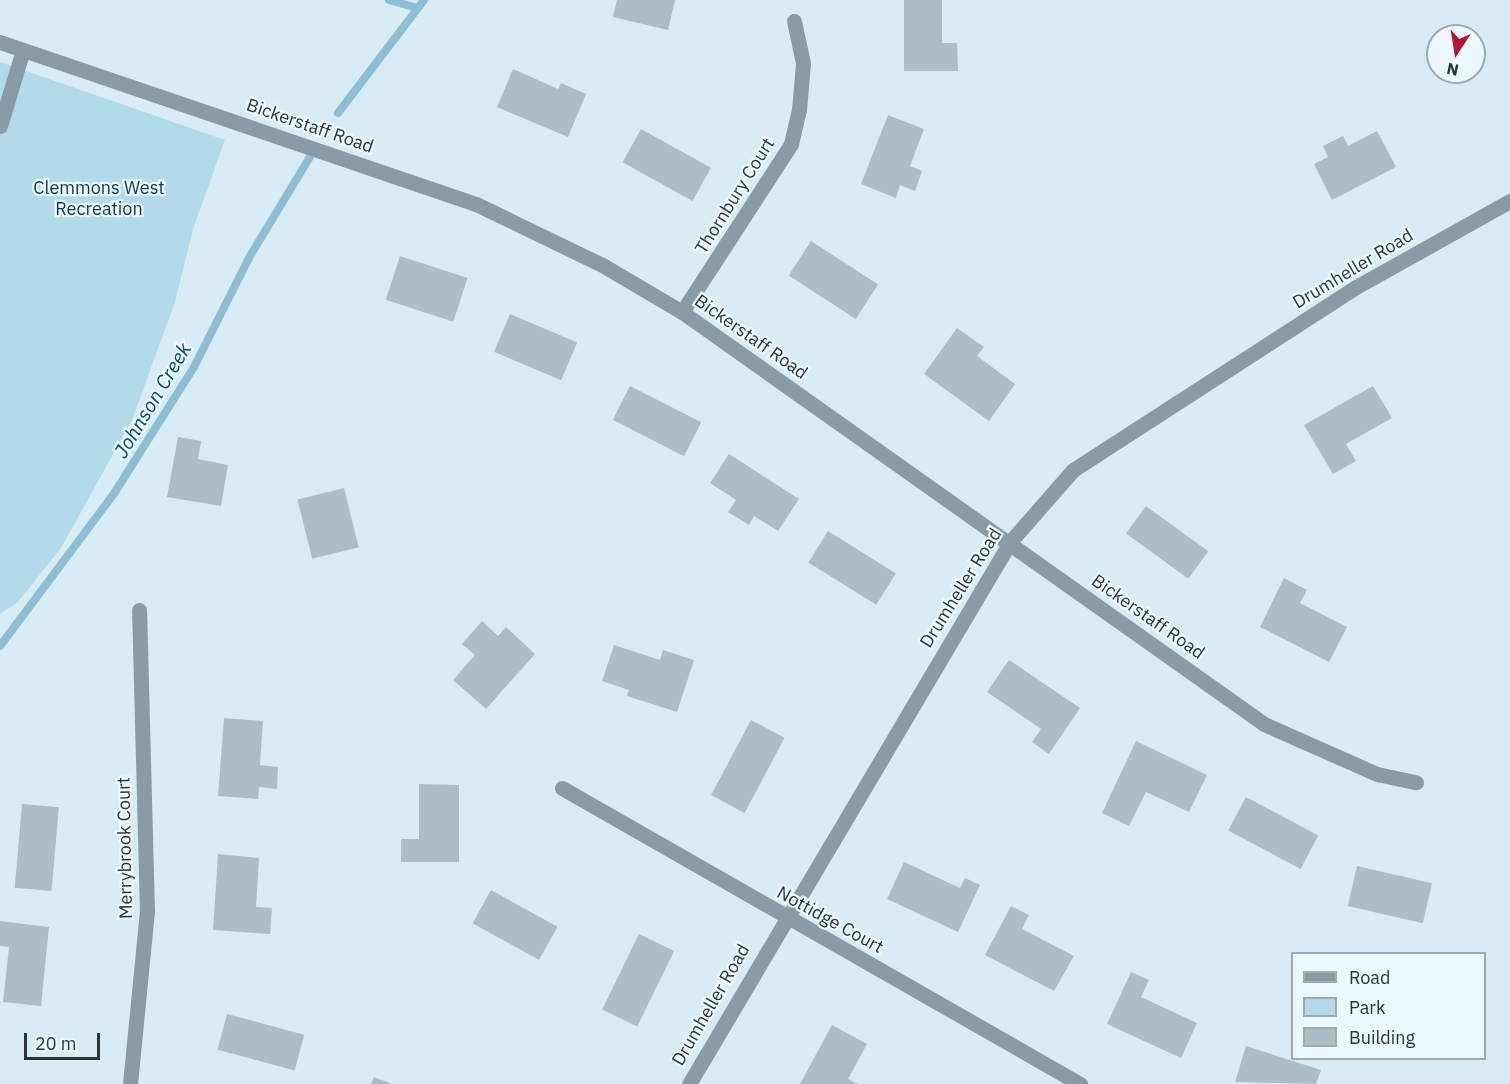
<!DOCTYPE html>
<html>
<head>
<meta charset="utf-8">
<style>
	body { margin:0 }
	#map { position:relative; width:1510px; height:1084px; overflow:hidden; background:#d8ecf5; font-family:"IBM Plex Sans",sans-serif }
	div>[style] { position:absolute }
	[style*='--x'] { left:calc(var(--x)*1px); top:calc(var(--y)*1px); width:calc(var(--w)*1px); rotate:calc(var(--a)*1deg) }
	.green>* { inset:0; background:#b2daeb }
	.stream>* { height:8px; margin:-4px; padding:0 4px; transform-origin:4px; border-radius:4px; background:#8dbed4 }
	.building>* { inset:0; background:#abbec7; transform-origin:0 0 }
	.minor>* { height:15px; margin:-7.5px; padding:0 7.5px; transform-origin:7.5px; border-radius:7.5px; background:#879ca6 }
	span { translate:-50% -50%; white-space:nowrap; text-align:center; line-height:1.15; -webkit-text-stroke:4.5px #ecf8fe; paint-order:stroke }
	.street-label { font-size:18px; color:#2c3337 }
	.park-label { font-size:18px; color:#0d3949 }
	.water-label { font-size:20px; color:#034b62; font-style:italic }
	.legend { position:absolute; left:1291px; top:952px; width:195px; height:108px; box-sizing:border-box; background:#ecf8fe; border:2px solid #9fa9ae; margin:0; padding:8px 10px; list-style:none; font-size:18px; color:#2c3337 }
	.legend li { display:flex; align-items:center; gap:12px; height:30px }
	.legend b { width:30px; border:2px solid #9fa9ae }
	.north { position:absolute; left:1426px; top:24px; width:60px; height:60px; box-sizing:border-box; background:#ecf8fe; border:2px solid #9fa9ae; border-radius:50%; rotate:192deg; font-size:16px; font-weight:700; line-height:24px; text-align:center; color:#2c3337 }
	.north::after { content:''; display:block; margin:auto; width:21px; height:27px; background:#ad1939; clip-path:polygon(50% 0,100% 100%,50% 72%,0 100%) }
	.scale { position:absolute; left:24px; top:1033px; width:76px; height:27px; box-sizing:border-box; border:3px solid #2c3337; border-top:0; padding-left:8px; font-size:18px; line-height:21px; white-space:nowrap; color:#2c3337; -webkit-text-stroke:4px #ecf8fe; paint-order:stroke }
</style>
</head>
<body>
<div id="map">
	<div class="green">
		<i style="clip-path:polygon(0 62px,225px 140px,194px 226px,175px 302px,132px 420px,61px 548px,17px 603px,0 614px)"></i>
	</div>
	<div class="stream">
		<i style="--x:389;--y:0;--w:29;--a:16"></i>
		<i style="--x:338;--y:113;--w:142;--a:-52.7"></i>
		<i style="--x:0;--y:646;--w:192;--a:-53.2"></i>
		<i style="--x:115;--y:492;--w:148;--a:-57.7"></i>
		<i style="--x:194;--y:367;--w:124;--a:-63.2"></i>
		<i style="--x:250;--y:256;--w:116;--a:-58.8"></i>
	</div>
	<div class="building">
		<i style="clip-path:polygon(617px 0,675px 0,668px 30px,613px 17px)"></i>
		<i style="clip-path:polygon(904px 0,942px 0,942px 43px,957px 43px,958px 71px,904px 71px)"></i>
		<i style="clip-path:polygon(513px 69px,558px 89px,561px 83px,586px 94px,568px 137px,497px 107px)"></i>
		<i style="clip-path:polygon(888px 115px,924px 129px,910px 166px,922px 171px,915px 191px,900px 185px,896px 198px,861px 184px)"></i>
		<i style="left:641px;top:129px;width:80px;height:38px;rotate:29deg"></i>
		<i style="clip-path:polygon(1377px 131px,1396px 167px,1332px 200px,1314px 164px,1328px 157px,1323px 146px,1343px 136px,1348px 146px)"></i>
		<i style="left:811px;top:241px;width:80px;height:41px;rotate:33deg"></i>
		<i style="left:400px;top:256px;width:71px;height:46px;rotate:18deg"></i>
		<i style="left:510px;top:314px;width:73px;height:41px;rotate:23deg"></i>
		<i style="clip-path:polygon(957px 328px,984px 347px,977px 356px,1015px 384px,989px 421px,924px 374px)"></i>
		<i style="left:630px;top:386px;width:80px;height:38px;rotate:27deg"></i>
		<i style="clip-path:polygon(1373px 386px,1392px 418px,1346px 444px,1356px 461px,1333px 474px,1304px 425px)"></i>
		<i style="clip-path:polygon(178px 437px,201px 441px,198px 459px,228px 465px,221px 506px,167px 497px)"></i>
		<i style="clip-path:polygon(729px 454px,799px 499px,778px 531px,754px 516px,749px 525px,728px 512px,736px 500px,710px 483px)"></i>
		<i style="left:344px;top:488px;width:61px;height:48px;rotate:76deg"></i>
		<i style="left:1146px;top:506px;width:77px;height:34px;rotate:36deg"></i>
		<i style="left:828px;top:531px;width:80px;height:37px;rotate:32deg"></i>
		<i style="clip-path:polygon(1284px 578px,1307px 590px,1300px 603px,1347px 627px,1329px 662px,1260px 627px)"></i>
		<i style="clip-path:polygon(482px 621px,498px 636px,506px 627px,535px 654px,486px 709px,453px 680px,475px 655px,462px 644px)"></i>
		<i style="clip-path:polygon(614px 645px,660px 660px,663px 650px,694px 660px,677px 712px,627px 696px,629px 690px,602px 681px)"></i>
		<i style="clip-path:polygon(1009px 660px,1080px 708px,1049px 754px,1032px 742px,1041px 729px,987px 692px)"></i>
		<i style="clip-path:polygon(224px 718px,263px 721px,260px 765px,278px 767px,277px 789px,259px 787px,258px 799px,218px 796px)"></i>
		<i style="left:751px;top:720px;width:38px;height:85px;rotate:28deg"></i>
		<i style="clip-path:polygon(1136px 741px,1207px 775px,1189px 812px,1146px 792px,1129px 826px,1102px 813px)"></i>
		<i style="clip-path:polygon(419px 784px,459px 785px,459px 862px,401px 862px,401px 839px,419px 839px)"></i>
		<i style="left:1246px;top:797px;width:82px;height:38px;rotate:28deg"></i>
		<i style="left:22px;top:804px;width:37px;height:84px;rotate:5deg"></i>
		<i style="clip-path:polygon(218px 854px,259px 858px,256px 907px,272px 908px,270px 934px,213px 930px)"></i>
		<i style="clip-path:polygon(904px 862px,960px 888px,965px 878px,980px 885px,958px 932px,887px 899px)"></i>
		<i style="left:1357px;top:866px;width:77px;height:41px;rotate:13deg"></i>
		<i style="left:491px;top:890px;width:76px;height:38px;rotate:29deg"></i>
		<i style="clip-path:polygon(1011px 906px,1029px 915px,1022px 929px,1074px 956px,1054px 991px,985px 955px)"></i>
		<i style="clip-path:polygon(0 921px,49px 927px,41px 1006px,3px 1002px,9px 947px,0 946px)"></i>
		<i style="left:639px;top:934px;width:39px;height:84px;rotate:26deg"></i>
		<i style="clip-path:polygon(1131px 972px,1149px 980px,1141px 997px,1197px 1023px,1181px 1058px,1107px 1024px)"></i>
		<i style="left:227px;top:1014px;width:80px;height:37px;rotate:15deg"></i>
		<i style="clip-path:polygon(832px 1025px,867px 1044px,848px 1079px,858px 1084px,800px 1084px)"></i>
		<i style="clip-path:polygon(1246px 1046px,1321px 1070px,1316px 1084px,1235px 1082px)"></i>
		<i style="clip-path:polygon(374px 1077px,392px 1084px,371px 1084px)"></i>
	</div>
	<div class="minor">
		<i style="--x:0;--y:42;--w:503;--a:18.8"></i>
		<i style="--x:476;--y:204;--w:142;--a:25.8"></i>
		<i style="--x:604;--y:266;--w:91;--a:30.5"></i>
		<i style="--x:682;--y:312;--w:713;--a:35.29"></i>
		<i style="--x:1264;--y:724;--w:124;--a:23.9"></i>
		<i style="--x:1377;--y:774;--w:40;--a:12"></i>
		<i style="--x:0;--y:126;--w:79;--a:-73.2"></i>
		<i style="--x:682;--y:312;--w:200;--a:-57"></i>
		<i style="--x:791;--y:144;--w:35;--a:-77"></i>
		<i style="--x:799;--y:110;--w:47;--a:-85.1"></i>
		<i style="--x:803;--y:63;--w:43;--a:-102.1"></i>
		<i style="--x:562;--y:788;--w:597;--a:29.74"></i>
		<i style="--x:130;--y:1084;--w:173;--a:-84.4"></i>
		<i style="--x:147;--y:912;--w:302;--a:-91.5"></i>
		<i style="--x:689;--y:1084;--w:630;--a:-59.36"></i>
		<i style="--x:1010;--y:542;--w:96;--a:-48.8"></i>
		<i style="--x:1073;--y:470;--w:337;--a:-32.9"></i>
		<i style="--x:1356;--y:287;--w:176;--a:-29.2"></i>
	</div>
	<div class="street-label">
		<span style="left:310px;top:126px;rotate:19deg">Bickerstaff Road</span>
		<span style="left:735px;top:196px;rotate:-58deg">Thornbury Court</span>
		<span style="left:1353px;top:269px;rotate:-31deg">Drumheller Road</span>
		<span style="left:751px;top:337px;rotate:35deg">Bickerstaff Road</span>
		<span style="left:961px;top:588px;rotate:-58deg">Drumheller Road</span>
		<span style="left:1148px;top:617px;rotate:35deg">Bickerstaff Road</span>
		<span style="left:125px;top:848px;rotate:-91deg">Merrybrook Court</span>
		<span style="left:830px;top:920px;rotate:29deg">Nottidge Court</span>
		<span style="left:711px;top:1005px;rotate:-60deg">Drumheller Road</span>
	</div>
	<div class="park-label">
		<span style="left:99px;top:199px">Clemmons West<br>Recreation</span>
	</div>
	<div class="water-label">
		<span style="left:152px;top:400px;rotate:-59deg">Johnson Creek</span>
	</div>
	<ul class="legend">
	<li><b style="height:8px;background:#879ca6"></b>Road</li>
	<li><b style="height:16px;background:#b2daeb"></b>Park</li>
	<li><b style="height:16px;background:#abbec7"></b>Building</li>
	</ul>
	<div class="north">N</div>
	<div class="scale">20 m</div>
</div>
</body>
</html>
